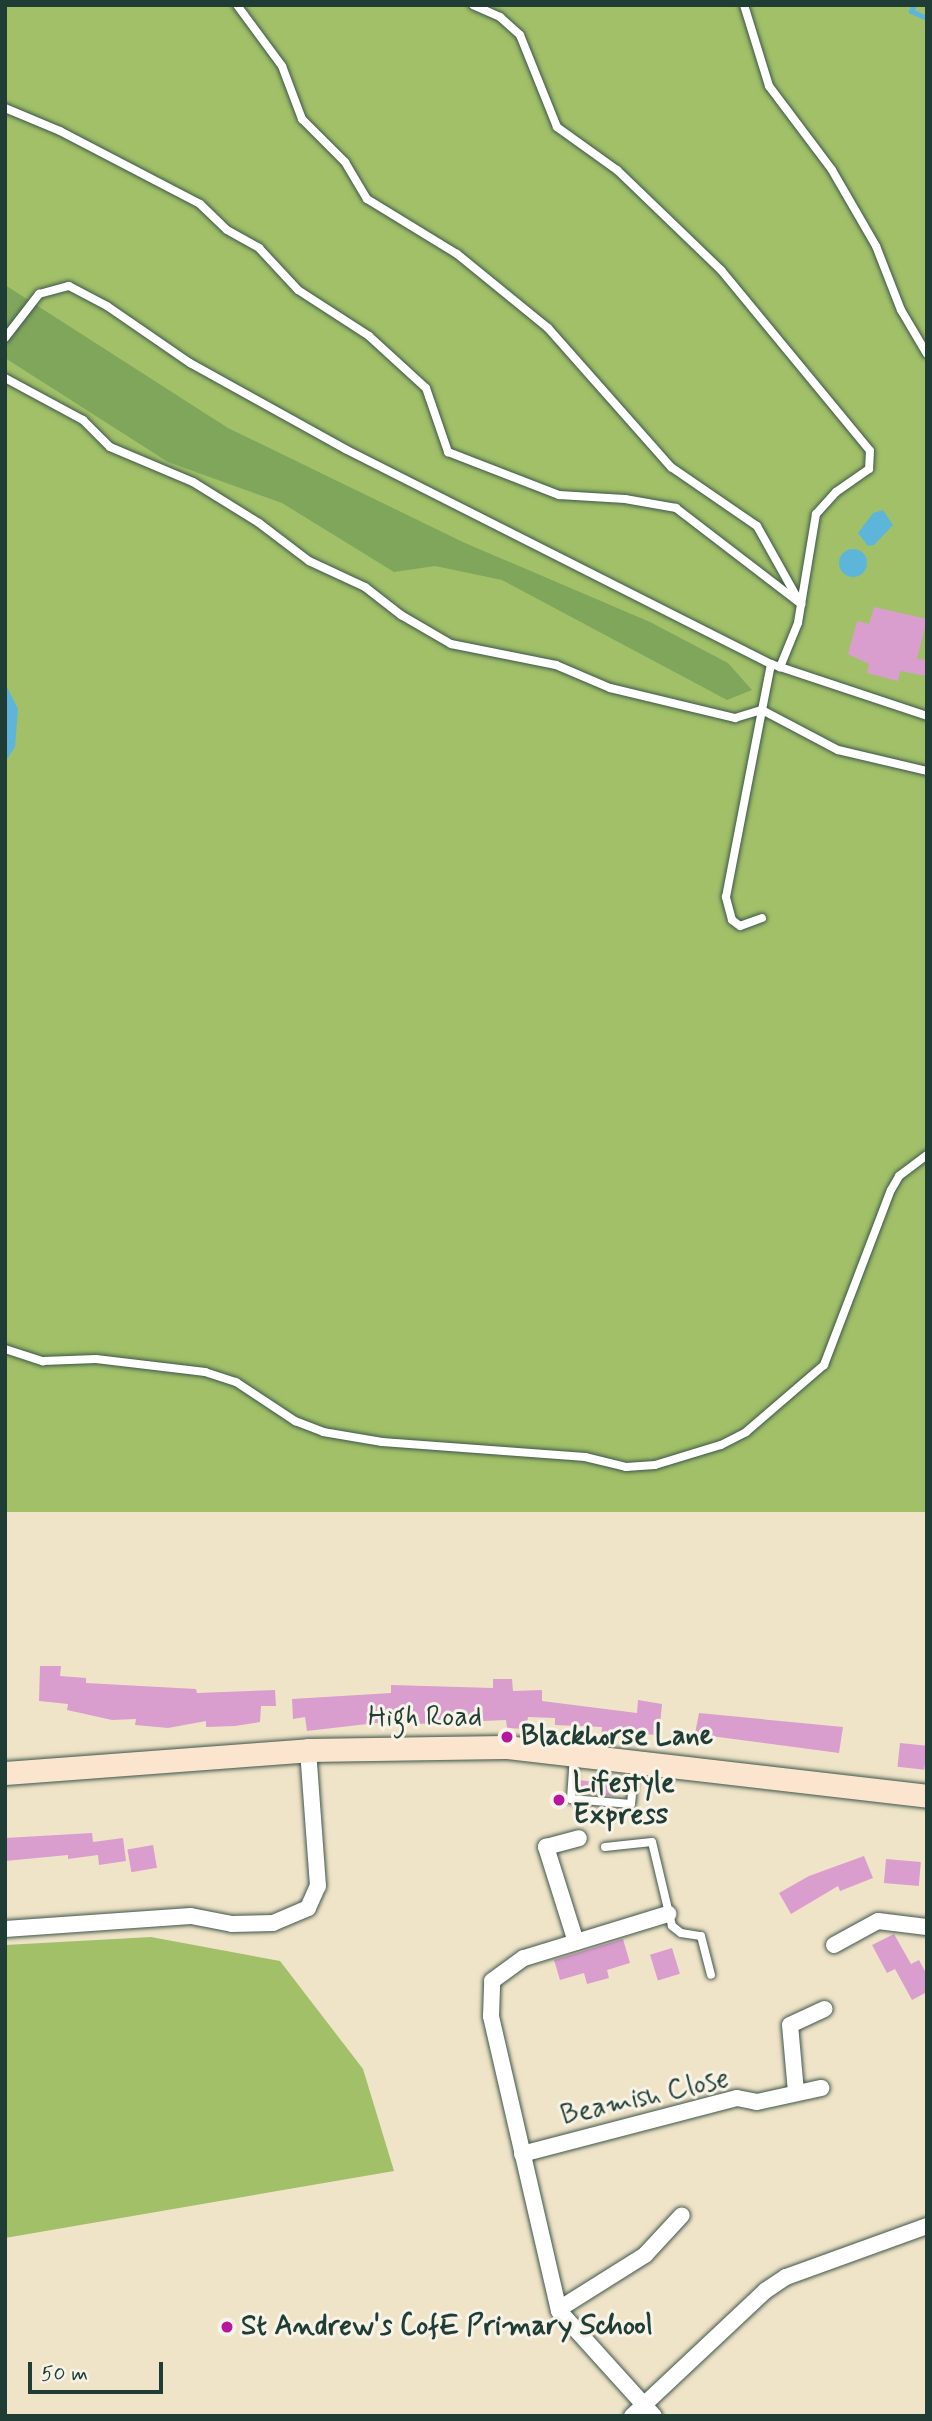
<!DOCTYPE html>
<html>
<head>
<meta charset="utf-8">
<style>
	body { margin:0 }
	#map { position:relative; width:932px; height:2421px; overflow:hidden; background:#f0e4c8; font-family:Mynerve,sans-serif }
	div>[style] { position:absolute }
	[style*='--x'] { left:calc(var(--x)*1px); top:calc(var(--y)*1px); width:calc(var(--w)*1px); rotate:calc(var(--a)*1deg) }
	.green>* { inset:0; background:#a1c068; transform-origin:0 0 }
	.forest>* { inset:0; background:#80a65c }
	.water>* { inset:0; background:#5db6da }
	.round { border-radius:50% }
	.stream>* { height:5px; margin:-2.5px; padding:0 2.5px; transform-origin:2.5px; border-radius:2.5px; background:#5db6da }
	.building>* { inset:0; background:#d99ece; transform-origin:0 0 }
	.roads { filter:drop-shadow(0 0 2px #3e564a) drop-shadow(0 0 2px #3e564a) }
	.service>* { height:8px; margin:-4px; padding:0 4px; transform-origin:4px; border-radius:4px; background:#fff }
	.minor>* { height:16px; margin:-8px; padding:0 8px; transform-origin:8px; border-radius:8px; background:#fff }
	.secondary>* { height:23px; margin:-11.5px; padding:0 11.5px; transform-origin:11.5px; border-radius:11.5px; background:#fbe5cf }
	.dots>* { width:19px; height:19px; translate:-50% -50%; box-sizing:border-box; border:4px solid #f7f3e8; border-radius:50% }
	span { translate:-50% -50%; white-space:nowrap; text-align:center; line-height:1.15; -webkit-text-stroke:6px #f7f3e8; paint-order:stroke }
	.street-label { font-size:28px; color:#1f3d34 }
	.poi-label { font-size:28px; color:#1f3d34; font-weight:700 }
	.left { translate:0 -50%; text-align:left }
	.frame { position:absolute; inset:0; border:7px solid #1f3d34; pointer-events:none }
	.scale { position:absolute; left:28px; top:2362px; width:135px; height:32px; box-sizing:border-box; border:4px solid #1f3d34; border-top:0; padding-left:9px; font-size:21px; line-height:24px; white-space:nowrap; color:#1f3d34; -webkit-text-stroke:5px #f7f3e8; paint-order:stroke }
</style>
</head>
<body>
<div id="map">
	<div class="green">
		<i style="left:5px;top:5px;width:922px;height:1507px"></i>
		<i style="clip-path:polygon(151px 1937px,280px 1961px,363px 2069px,394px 2171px,5px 2238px,5px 1945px)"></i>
	</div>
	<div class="forest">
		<i style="clip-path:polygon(5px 285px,228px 428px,465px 543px,650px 622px,728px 663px,752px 690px,727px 700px,502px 580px,435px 566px,394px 572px,282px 503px,168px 462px,5px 358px)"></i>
	</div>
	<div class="water">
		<i style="clip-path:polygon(883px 510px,893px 525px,874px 545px,868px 546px,858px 533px,873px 513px)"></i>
		<i class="round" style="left:839px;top:549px;width:28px;height:28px"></i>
		<i style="clip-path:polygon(5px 683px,18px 709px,15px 747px,5px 762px)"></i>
	</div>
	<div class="stream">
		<i style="--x:914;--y:5;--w:7;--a:117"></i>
		<i style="--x:911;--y:11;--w:17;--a:24"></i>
	</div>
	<div class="building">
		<i style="clip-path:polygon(874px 607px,927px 619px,917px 659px,927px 660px,927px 676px,900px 671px,898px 681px,867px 673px,869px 664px,848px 654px,857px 621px,869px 624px)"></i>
		<i style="clip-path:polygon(40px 1666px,61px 1666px,60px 1676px,86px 1678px,86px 1683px,196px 1689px,197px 1693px,275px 1690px,276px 1706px,261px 1706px,260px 1722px,235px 1726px,206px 1727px,206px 1721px,168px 1728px,135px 1725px,136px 1719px,112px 1720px,67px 1710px,68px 1704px,39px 1701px)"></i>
		<i style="clip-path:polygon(493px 1679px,512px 1679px,513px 1691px,542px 1690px,542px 1701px,637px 1713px,638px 1700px,662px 1704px,659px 1735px,619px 1733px,619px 1738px,601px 1738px,602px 1727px,555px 1725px,555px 1718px,528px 1717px,526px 1729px,507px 1728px,506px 1720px,393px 1725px,393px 1721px,307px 1731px,305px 1717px,293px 1719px,292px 1699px,391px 1693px,391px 1685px,493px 1688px)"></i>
		<i style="clip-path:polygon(699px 1713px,843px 1727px,839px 1753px,695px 1734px)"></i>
		<i style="left:900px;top:1743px;width:27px;height:24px;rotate:6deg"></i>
		<i style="clip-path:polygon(579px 1780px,617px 1785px,616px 1796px,578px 1793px)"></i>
		<i style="clip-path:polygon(92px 1833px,93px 1842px,123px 1838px,126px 1861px,99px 1865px,98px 1855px,68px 1859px,68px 1855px,5px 1861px,5px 1838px)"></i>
		<i style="left:153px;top:1845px;width:23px;height:26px;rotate:80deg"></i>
		<i style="clip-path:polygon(864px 1856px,873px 1878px,840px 1891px,838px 1886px,791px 1914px,779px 1893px,809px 1876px)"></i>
		<i style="left:886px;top:1859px;width:35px;height:24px;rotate:5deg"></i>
		<i style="clip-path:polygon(894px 1934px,911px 1964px,919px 1960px,927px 1975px,927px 1992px,912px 2000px,895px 1969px,887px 1973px,872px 1945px)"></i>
		<i style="clip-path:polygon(623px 1939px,630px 1963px,607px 1970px,609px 1978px,587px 1984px,584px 1973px,560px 1980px,554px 1960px)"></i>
		<i style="left:672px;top:1948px;width:27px;height:23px;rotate:73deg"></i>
	</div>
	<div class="roads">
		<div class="service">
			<i style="--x:237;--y:5;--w:76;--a:53.6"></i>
			<i style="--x:282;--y:66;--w:57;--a:69.3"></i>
			<i style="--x:302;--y:119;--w:61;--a:45"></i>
			<i style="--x:345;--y:162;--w:43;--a:59.3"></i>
			<i style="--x:367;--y:199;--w:105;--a:31.4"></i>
			<i style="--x:457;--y:254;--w:117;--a:39.1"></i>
			<i style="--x:548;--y:328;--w:186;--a:48.5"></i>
			<i style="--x:671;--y:467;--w:104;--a:34.5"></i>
			<i style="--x:757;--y:526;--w:86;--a:60.8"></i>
			<i style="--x:473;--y:5;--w:30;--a:24"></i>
			<i style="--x:500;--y:17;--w:27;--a:42"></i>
			<i style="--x:520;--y:35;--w:99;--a:68.1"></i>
			<i style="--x:557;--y:127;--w:74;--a:35.6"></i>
			<i style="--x:617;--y:170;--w:144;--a:43.9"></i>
			<i style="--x:721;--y:270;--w:234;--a:50.5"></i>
			<i style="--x:870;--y:451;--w:18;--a:93"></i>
			<i style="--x:869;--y:469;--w:40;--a:145.1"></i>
			<i style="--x:836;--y:492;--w:30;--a:132"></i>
			<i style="--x:816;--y:514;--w:110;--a:99.4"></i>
			<i style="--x:798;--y:623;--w:48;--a:112.2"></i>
			<i style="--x:744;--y:5;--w:85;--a:72.8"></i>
			<i style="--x:769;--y:86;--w:105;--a:53.1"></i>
			<i style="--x:832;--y:170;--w:88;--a:59.9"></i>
			<i style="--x:876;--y:246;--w:69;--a:68.7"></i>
			<i style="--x:901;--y:310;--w:51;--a:59.4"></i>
			<i style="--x:5;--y:108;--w:60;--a:22.7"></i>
			<i style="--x:60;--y:131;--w:158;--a:27.5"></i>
			<i style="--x:200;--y:204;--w:37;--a:44"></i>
			<i style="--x:227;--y:230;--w:37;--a:29"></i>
			<i style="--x:259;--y:248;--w:57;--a:47.1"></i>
			<i style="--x:298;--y:290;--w:85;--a:32.9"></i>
			<i style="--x:369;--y:336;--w:77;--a:42.4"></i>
			<i style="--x:426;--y:388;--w:68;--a:71"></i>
			<i style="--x:448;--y:452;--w:119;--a:21.2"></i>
			<i style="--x:559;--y:495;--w:66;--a:3.5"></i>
			<i style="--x:625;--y:499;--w:52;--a:10"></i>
			<i style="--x:676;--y:508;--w:158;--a:37.5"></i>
			<i style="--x:5;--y:338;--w:56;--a:-52.3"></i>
			<i style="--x:39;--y:294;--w:31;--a:-15"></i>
			<i style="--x:69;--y:286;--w:43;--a:27.8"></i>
			<i style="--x:107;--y:306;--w:101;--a:34.5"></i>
			<i style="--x:190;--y:363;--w:179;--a:29"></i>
			<i style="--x:347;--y:450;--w:475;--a:26.8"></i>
			<i style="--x:771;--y:664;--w:164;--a:18.4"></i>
			<i style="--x:5;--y:378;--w:89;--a:28.3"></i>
			<i style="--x:83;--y:420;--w:38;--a:45"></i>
			<i style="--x:110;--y:447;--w:90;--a:22.9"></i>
			<i style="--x:193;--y:482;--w:78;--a:31.8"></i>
			<i style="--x:259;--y:523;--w:63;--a:37.2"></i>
			<i style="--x:309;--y:561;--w:62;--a:24.9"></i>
			<i style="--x:365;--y:587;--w:46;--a:37.9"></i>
			<i style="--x:401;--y:615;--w:58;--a:30.1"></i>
			<i style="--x:451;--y:644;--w:107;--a:11.3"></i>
			<i style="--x:556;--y:665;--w:59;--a:23.1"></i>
			<i style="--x:610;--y:688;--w:129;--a:13.5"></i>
			<i style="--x:735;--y:718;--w:28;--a:-17"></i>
			<i style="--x:762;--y:710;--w:47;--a:-78.9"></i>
			<i style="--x:762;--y:918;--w:23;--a:160"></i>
			<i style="--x:740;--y:926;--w:10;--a:-143"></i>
			<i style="--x:732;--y:920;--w:24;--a:-105"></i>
			<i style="--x:726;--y:897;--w:190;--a:-79.1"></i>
			<i style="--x:762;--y:710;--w:86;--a:27.8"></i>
			<i style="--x:838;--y:750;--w:91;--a:13.3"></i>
			<i style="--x:5;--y:1349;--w:40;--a:18"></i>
			<i style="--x:43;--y:1361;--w:53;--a:-2.2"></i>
			<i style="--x:96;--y:1359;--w:110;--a:6.8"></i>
			<i style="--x:205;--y:1372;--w:33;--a:18"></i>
			<i style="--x:236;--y:1382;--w:71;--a:33.5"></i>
			<i style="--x:295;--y:1421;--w:30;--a:21"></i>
			<i style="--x:323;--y:1432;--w:60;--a:9.6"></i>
			<i style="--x:382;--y:1442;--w:204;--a:4.2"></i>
			<i style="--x:585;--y:1457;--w:42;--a:13.7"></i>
			<i style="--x:626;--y:1467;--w:29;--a:-4"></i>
			<i style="--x:655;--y:1465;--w:69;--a:-16.9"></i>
			<i style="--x:721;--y:1445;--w:28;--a:-27"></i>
			<i style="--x:746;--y:1432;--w:103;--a:-40.7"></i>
			<i style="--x:824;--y:1365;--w:187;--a:-69.1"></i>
			<i style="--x:891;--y:1190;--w:16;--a:-60"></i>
			<i style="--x:899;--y:1176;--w:35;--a:-37"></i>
			<i style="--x:574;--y:1756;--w:43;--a:94"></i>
			<i style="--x:571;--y:1799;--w:60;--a:4.8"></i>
			<i style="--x:631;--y:1804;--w:38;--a:-84"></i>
			<i style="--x:605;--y:1847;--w:47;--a:-6.1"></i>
			<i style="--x:652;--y:1842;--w:86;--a:76.6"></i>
			<i style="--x:672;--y:1926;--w:11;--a:38"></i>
			<i style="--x:681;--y:1933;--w:20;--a:9"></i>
			<i style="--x:701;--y:1936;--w:40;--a:75.6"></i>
		</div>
		<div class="minor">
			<i style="--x:5;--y:1929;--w:186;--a:-4"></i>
			<i style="--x:191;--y:1916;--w:42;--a:11"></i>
			<i style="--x:232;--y:1924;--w:41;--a:-1.4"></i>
			<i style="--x:273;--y:1923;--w:38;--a:-23"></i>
			<i style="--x:308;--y:1908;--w:24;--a:-66"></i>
			<i style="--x:318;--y:1886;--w:136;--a:-94.2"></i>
			<i style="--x:576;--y:1942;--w:100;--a:-107.5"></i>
			<i style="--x:546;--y:1847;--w:34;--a:-15"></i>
			<i style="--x:834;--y:1945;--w:50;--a:-28.6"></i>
			<i style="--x:878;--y:1921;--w:49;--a:7"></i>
			<i style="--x:796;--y:2092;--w:67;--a:-95.1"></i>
			<i style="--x:790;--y:2025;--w:38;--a:-25"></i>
			<i style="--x:522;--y:2154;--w:222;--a:-14.6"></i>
			<i style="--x:737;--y:2098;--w:20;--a:11"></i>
			<i style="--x:757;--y:2102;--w:66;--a:-12.3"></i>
			<i style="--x:559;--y:2309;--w:102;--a:-32.1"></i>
			<i style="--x:645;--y:2255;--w:54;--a:-47.2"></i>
			<i style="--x:632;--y:2416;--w:183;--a:-43.2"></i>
			<i style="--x:765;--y:2291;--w:25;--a:-34"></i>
			<i style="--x:786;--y:2277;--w:150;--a:-19.9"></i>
			<i style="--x:654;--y:2416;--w:142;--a:-132.1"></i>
			<i style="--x:559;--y:2311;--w:303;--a:-103"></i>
			<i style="--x:491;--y:2016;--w:35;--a:-88"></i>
			<i style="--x:492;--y:1981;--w:39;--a:-36"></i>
			<i style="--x:524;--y:1958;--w:151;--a:-17"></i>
		</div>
		<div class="secondary">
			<i style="--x:5;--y:1773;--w:304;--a:-4.3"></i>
			<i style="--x:308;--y:1750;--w:198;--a:-0.9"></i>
			<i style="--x:506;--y:1747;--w:424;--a:6.6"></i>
		</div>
	</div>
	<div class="dots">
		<i style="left:507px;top:1737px;background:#b5179e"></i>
		<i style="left:559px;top:1800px;background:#b5179e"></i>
		<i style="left:227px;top:2327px;background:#b5179e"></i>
	</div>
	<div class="street-label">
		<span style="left:425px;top:1718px">High Road</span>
		<span style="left:645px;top:2098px;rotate:-13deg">Beamish Close</span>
	</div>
	<div class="poi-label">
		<span class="left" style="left:521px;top:1737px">Blackhorse Lane</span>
		<span class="left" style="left:573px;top:1800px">Lifestyle<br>Express</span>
		<span class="left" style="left:241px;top:2327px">St Andrew's CofE Primary School</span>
	</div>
	<div class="frame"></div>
	<div class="scale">50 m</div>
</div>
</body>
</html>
